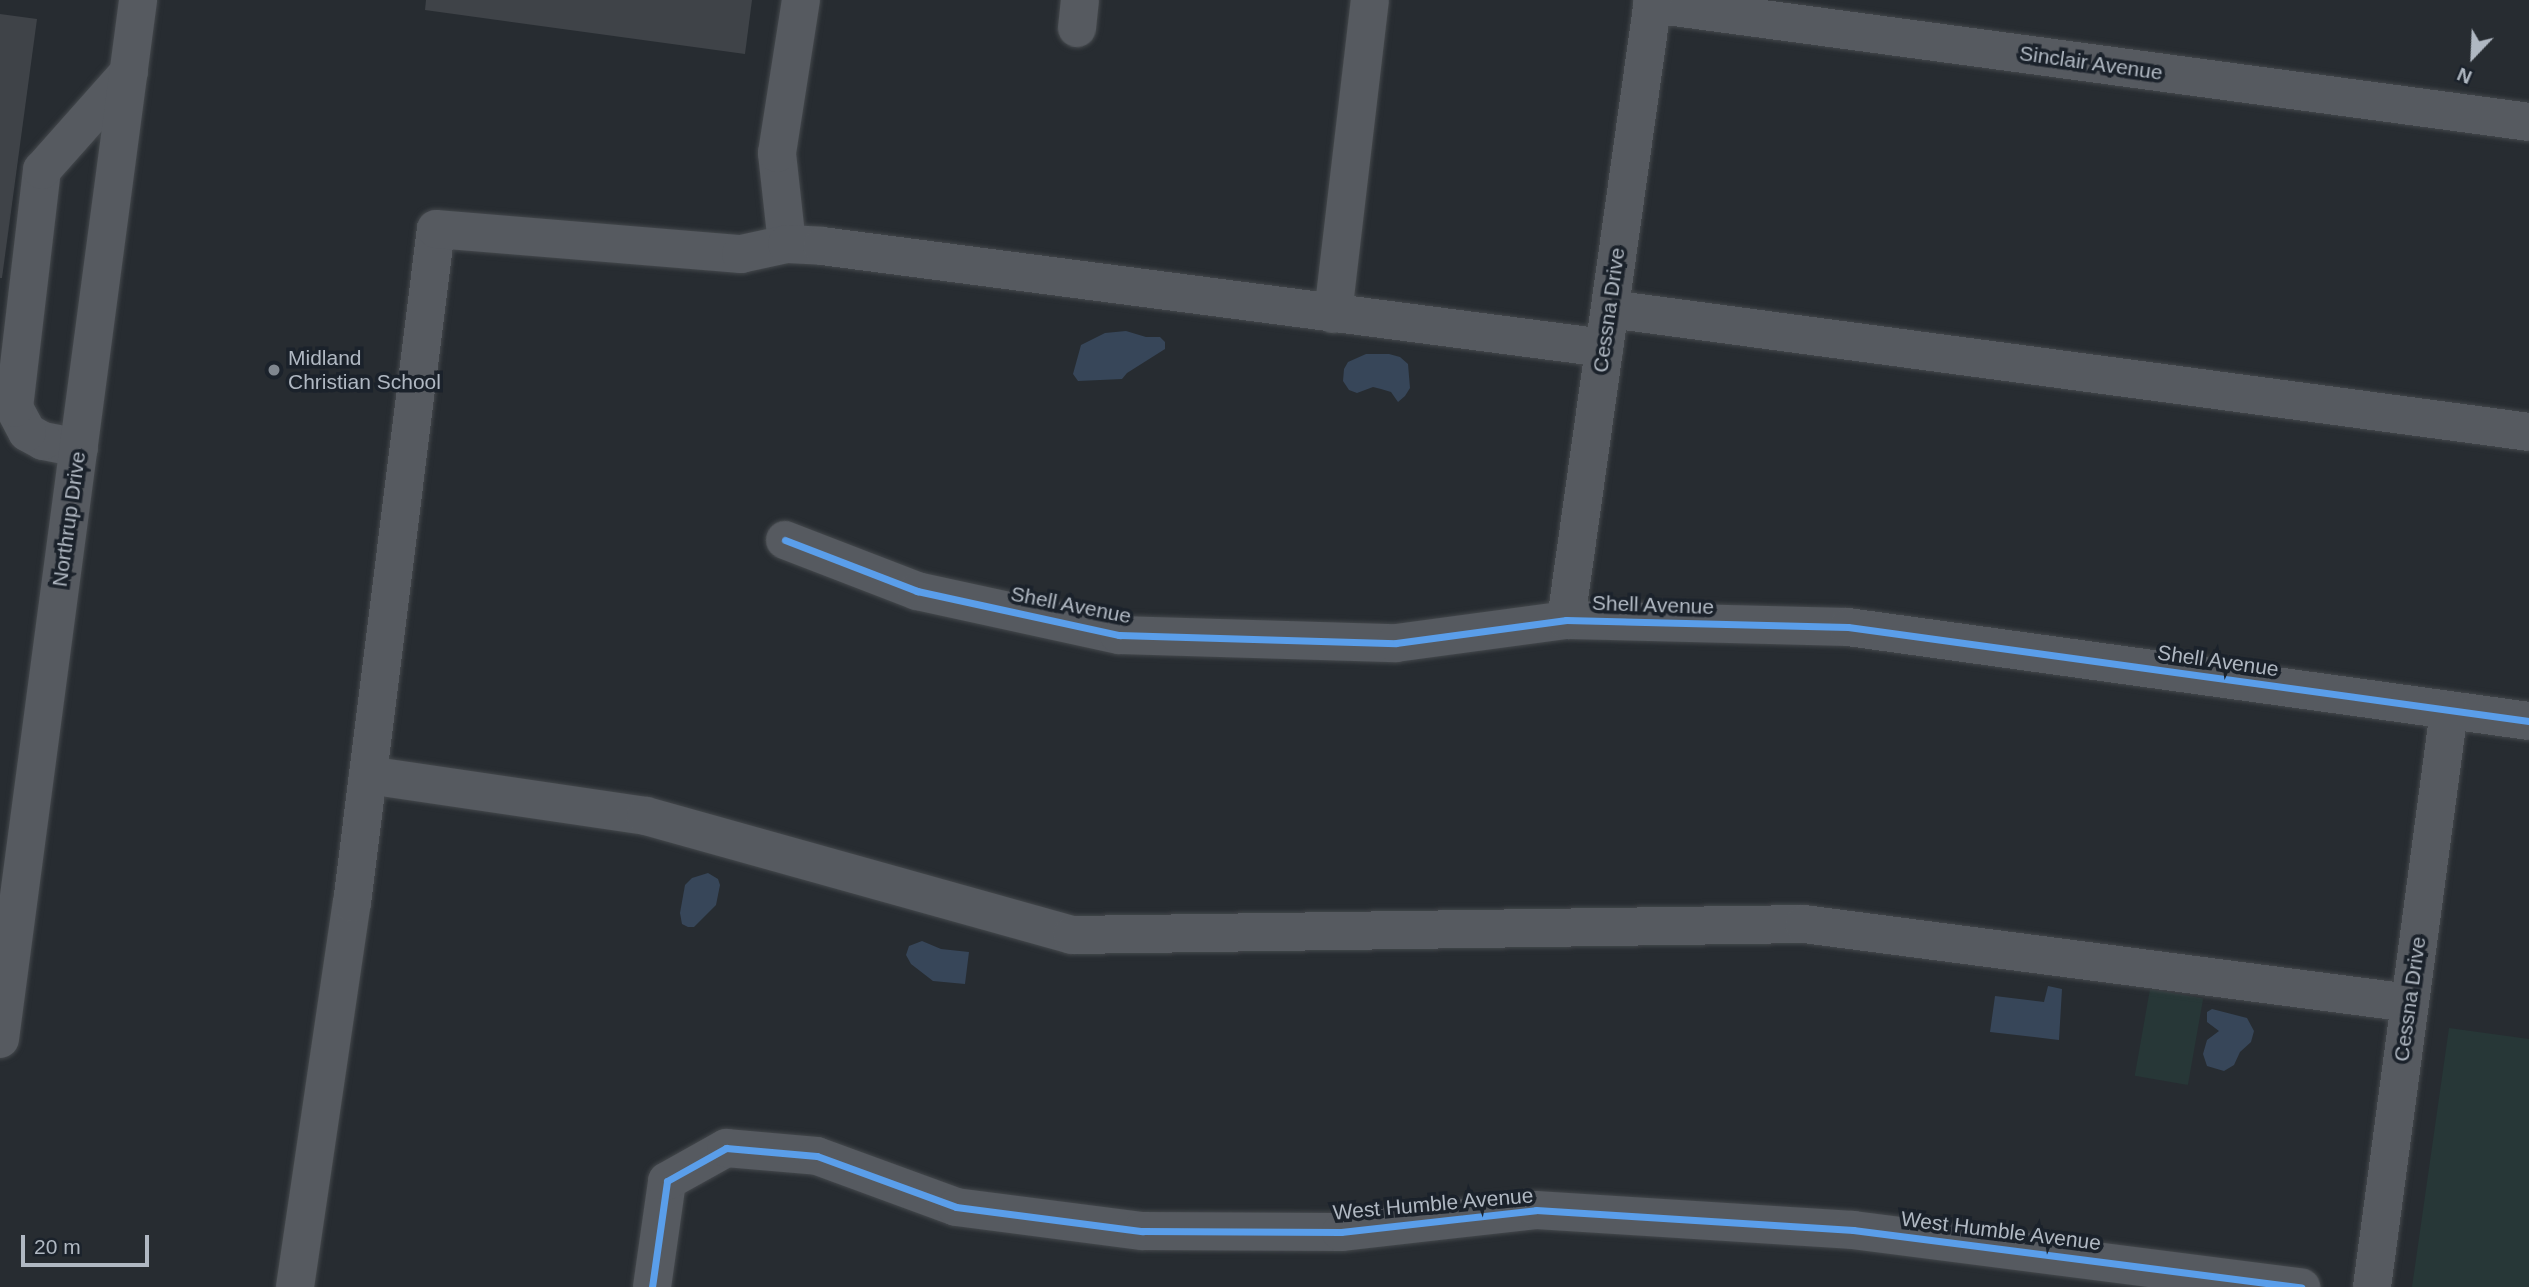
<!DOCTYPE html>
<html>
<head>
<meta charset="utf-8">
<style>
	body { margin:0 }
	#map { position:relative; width:2529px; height:1287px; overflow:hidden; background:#272c31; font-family:Arial,sans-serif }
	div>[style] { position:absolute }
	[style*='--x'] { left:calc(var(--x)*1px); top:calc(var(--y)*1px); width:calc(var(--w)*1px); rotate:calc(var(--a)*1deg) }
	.green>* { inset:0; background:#273737; transform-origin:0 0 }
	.water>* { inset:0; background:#374659 }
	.building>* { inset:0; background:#3f4348 }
	.roads { filter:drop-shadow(0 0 2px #44484c) drop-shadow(0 0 2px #44484c) }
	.minor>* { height:38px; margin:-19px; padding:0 19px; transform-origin:19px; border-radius:19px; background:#565a60 }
	.cycleway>* { height:7px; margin:-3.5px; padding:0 3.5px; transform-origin:3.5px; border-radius:3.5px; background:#5a9eea }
	.dots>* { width:19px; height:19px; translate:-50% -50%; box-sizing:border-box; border:4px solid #1b222b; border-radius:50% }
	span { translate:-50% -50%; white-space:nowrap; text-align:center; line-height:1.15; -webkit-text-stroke:7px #1b222b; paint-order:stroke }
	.street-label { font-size:21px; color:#b0b8c2 }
	.poi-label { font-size:21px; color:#b0b8c2 }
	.left { translate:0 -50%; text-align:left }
	.north { position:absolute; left:2438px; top:21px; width:70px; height:70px; -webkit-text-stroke:5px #1b222b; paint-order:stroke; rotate:203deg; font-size:19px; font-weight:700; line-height:28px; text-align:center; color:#b0b8c2 }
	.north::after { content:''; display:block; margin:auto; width:24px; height:32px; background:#b0b8c2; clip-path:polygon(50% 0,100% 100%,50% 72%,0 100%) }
	.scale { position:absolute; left:21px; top:1235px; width:128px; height:32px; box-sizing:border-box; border:4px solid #b0b8c2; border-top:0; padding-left:9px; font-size:21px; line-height:24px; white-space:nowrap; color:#b0b8c2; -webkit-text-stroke:5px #1b222b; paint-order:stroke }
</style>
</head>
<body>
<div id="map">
	<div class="green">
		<i style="left:2150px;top:989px;width:54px;height:88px;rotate:10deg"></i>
		<i style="clip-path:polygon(2449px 1028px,2529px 1039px,2529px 1287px,2412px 1287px)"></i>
	</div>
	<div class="water">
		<i style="clip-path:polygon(1126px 331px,1146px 337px,1160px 337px,1165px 342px,1165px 349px,1127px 373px,1122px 379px,1078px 381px,1073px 374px,1081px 345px,1105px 333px)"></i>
		<i style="clip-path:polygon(1366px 354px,1389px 354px,1400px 357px,1408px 364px,1410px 388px,1405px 396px,1398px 402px,1391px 392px,1381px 389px,1373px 387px,1357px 393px,1349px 390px,1343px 381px,1344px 369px,1348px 362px)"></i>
		<i style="clip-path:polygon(708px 873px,718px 879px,720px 885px,716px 905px,694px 927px,688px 927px,682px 924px,680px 913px,685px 885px,692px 878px)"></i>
		<i style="clip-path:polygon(922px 941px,941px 949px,969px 952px,965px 984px,933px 981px,911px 964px,906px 955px,909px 946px)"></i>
		<i style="clip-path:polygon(2048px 986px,2062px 989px,2059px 1040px,1990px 1032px,1995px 996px,2044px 1002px)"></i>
		<i style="clip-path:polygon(2212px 1009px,2247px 1018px,2254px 1031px,2251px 1042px,2240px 1052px,2234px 1065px,2224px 1071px,2207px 1066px,2203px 1054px,2207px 1040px,2219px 1031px,2207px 1022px,2207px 1012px)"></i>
	</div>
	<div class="building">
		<i style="clip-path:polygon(426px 0,752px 0,745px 54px,425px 10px)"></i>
		<i style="clip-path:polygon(0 14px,37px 19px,2px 278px,0 278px)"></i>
	</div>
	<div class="roads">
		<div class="minor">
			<i style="--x:1652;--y:4;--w:885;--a:7.66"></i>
			<i style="--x:1077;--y:28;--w:28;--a:-84"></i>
			<i style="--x:787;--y:244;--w:92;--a:-96.3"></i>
			<i style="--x:777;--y:153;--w:155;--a:-81.1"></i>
			<i style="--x:1610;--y:309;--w:927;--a:7.62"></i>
			<i style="--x:1333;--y:314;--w:316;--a:-83.3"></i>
			<i style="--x:79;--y:448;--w:37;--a:-169"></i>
			<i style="--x:43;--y:441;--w:18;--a:-151"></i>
			<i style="--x:27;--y:432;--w:27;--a:-118"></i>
			<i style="--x:14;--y:408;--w:240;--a:-83.3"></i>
			<i style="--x:42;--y:170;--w:131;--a:-48.4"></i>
			<i style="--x:785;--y:540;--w:142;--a:21.1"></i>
			<i style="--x:917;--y:591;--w:207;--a:12.3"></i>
			<i style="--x:1119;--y:635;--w:277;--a:1.7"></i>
			<i style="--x:1396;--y:643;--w:172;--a:-7.7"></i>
			<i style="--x:1566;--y:620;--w:282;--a:1.4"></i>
			<i style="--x:1848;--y:627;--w:687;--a:7.86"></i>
			<i style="--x:1566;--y:620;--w:626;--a:-82.01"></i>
			<i style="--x:368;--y:775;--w:281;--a:8.4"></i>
			<i style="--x:646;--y:816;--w:442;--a:15.6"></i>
			<i style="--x:1072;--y:935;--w:732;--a:-0.86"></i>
			<i style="--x:1804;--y:924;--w:611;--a:7.43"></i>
			<i style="--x:0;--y:1039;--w:1048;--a:-82.43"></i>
			<i style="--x:295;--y:1287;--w:388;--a:-81.6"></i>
			<i style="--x:352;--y:903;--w:679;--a:-82.9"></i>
			<i style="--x:436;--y:229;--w:306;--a:4.7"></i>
			<i style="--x:741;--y:254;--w:47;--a:-12.3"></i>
			<i style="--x:787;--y:244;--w:35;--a:3"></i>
			<i style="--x:822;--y:246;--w:789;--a:7.43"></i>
			<i style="--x:652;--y:1287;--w:107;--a:-81.9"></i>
			<i style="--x:667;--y:1181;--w:68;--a:-29.2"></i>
			<i style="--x:726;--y:1148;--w:91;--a:5"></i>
			<i style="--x:817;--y:1156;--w:148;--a:20.1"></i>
			<i style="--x:956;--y:1207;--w:188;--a:7.4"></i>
			<i style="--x:1142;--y:1231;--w:199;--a:0.3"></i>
			<i style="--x:1341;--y:1232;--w:196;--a:-6.4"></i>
			<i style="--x:1536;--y:1210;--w:318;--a:3.6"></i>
			<i style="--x:1853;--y:1230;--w:452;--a:7.3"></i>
			<i style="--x:2372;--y:1287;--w:581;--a:-82.39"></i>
		</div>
	</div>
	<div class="cycleway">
		<i style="--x:785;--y:540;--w:142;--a:21.1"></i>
		<i style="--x:917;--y:591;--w:207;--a:12.3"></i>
		<i style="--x:1119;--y:635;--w:277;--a:1.7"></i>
		<i style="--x:1396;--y:643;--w:172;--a:-7.7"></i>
		<i style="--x:1566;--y:620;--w:282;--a:1.4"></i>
		<i style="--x:1848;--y:627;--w:687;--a:7.86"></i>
		<i style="--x:652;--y:1287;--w:107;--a:-81.9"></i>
		<i style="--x:667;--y:1181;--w:68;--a:-29.2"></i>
		<i style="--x:726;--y:1148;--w:91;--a:5"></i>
		<i style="--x:817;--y:1156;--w:148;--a:20.1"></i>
		<i style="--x:956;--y:1207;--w:188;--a:7.4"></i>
		<i style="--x:1142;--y:1231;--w:199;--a:0.3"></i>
		<i style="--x:1341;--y:1232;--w:196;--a:-6.4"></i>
		<i style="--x:1536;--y:1210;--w:318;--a:3.6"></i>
		<i style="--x:1853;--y:1230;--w:452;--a:7.3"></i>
	</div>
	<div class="dots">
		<i style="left:274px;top:370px;background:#80878f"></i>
	</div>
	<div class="street-label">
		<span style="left:2091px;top:63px;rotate:8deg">Sinclair Avenue</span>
		<span style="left:1609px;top:310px;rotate:-82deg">Cessna Drive</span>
		<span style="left:69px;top:519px;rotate:-82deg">Northrup Drive</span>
		<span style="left:1071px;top:605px;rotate:11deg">Shell Avenue</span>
		<span style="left:1653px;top:605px;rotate:2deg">Shell Avenue</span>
		<span style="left:2218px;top:661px;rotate:8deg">Shell Avenue</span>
		<span style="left:2410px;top:999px;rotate:-82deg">Cessna Drive</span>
		<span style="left:1433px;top:1204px;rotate:-5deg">West Humble Avenue</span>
		<span style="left:2001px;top:1231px;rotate:7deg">West Humble Avenue</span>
	</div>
	<div class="poi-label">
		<span class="left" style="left:288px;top:370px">Midland<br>Christian School</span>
	</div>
	<div class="north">N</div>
	<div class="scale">20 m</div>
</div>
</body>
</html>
